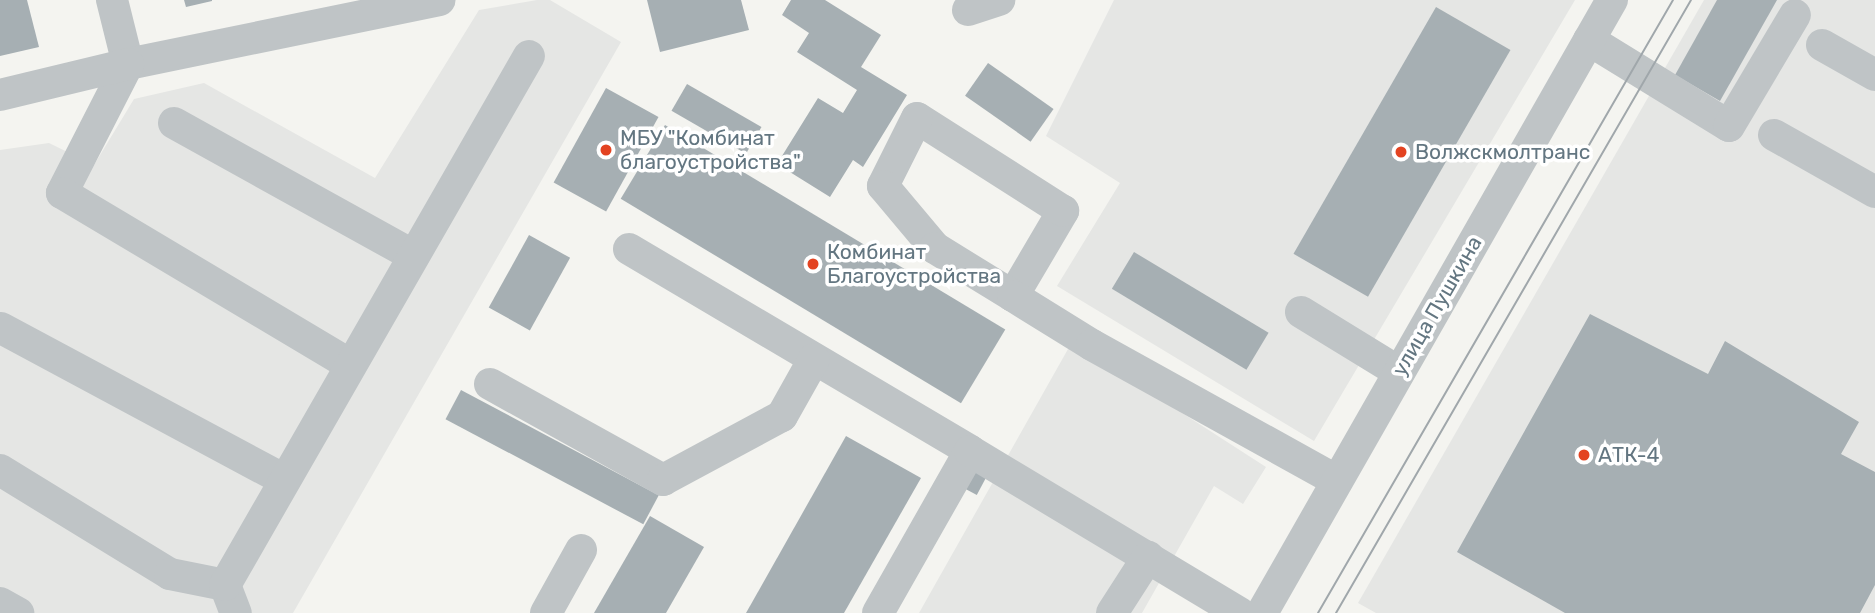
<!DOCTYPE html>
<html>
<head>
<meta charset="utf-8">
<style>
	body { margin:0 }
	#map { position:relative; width:1875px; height:613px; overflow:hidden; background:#f4f4f0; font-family:Rubik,sans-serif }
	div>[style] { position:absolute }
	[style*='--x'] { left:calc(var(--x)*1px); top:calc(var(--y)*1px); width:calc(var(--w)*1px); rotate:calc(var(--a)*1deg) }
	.built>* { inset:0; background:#e5e6e4 }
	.building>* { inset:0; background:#a6afb3; transform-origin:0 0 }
	.minor>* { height:32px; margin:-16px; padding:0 16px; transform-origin:16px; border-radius:16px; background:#bfc4c6 }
	.tram>* { height:2px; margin:-1px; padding:0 1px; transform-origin:1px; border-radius:1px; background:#a0a7ab }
	.dots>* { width:19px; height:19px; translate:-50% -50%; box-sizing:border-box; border:4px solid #fff; border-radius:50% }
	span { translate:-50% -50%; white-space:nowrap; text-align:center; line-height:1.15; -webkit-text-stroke:7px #fff; paint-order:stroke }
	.poi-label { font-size:21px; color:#637681 }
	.left { translate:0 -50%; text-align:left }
	.street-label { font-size:21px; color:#637681 }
</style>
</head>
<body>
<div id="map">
	<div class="built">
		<i style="clip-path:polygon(537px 0,550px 0,621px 42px,293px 613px,0 613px,0 150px,49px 143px,94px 165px,134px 99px,204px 83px,375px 178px,479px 10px)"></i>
		<i style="clip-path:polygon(1114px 0,1575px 0,1314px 441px,1057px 286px,1120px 183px,1046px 136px)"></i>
		<i style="clip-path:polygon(1704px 0,1875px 0,1875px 613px,1376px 613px,1358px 603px)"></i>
		<i style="clip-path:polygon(1072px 342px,1266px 467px,1243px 504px,1214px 486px,1142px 613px,919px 613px)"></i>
	</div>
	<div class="building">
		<i style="clip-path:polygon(0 0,27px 0,39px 47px,0 56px)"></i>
		<i style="clip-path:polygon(184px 0,212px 0,212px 1px,186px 7px)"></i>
		<i style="clip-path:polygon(647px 0,741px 0,749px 30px,660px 52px)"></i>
		<i style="clip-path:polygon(791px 0,825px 0,881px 35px,861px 67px,907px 95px,863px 167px,853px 160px,830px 197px,777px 164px,818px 98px,843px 113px,857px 90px,797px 52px,809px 33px,782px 15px)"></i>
		<i style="clip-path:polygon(1717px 0,1777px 0,1720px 101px,1675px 75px)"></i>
		<i style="left:1436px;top:7px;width:86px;height:285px;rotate:30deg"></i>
		<i style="left:988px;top:63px;width:80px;height:40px;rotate:35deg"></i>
		<i style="left:687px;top:84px;width:86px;height:31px;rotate:30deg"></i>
		<i style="left:606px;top:88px;width:60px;height:108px;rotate:29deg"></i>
		<i style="left:665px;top:125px;width:397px;height:86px;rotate:31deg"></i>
		<i style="left:529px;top:235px;width:47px;height:83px;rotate:29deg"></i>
		<i style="left:1134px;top:252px;width:157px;height:43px;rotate:31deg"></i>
		<i style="clip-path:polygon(1590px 314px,1708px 374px,1725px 341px,1859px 422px,1841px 454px,1875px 472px,1875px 585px,1860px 613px,1565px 613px,1457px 552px)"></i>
		<i style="left:461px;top:390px;width:224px;height:33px;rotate:28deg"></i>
		<i style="clip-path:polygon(846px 436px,921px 478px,844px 613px,746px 613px)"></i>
		<i style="left:974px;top:464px;width:17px;height:26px;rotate:28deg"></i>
		<i style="clip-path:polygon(650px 516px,704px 547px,666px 613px,594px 613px)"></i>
	</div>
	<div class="minor">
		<i style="--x:112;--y:0;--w:66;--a:76"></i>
		<i style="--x:128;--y:64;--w:318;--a:-11.6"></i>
		<i style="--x:968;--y:10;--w:33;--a:-18"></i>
		<i style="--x:1589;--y:40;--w:164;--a:31.6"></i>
		<i style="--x:1729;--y:126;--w:129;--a:-59.3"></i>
		<i style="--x:1822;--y:45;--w:61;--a:29.5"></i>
		<i style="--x:128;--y:64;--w:145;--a:117.1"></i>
		<i style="--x:62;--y:193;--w:336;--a:30.8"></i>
		<i style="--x:0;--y:95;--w:132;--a:-13.6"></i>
		<i style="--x:174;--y:123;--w:274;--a:29"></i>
		<i style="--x:1774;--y:135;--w:116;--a:29.4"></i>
		<i style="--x:629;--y:249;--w:396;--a:30.6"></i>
		<i style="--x:970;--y:451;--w:186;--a:119.6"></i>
		<i style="--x:1013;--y:296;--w:99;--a:-59.5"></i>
		<i style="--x:1063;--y:211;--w:173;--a:-147.5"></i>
		<i style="--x:917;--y:118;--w:76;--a:116.6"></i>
		<i style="--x:883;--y:186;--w:81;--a:50"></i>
		<i style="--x:935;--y:248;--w:92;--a:31.6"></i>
		<i style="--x:1013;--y:296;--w:93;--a:31.8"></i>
		<i style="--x:1092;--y:345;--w:280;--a:29"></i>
		<i style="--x:1301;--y:312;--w:115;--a:31.5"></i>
		<i style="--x:1;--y:328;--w:321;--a:28.2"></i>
		<i style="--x:490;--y:384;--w:198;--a:29"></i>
		<i style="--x:663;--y:480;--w:135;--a:-28.3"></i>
		<i style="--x:782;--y:416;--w:65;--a:-60.7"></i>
		<i style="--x:970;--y:451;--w:315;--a:31"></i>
		<i style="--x:0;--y:470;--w:199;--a:31.5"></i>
		<i style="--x:170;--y:574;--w:56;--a:11.3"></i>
		<i style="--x:225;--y:585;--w:30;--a:69"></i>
		<i style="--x:225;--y:585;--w:610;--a:-60.12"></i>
		<i style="--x:0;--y:603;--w:21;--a:29"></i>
		<i style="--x:546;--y:613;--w:72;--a:-60.9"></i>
		<i style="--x:1112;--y:613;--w:67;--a:-57.3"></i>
		<i style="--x:1262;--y:613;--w:706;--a:-60.28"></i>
	</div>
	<div class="tram">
		<i style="--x:1318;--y:613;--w:708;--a:-59.92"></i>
		<i style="--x:1336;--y:613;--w:708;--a:-59.92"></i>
	</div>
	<div class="dots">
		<i style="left:606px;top:150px;background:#e34321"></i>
		<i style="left:1401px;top:152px;background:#e34321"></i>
		<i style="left:813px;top:264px;background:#e34321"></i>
		<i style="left:1584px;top:455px;background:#e34321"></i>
	</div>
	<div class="poi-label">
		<span class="left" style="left:620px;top:150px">МБУ "Комбинат<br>благоустройства"</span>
		<span class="left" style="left:1415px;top:152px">Волжскмолтранс</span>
		<span class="left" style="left:827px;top:264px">Комбинат<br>Благоустройства</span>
		<span class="left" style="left:1598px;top:455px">АТК-4</span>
	</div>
	<div class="street-label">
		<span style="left:1437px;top:306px;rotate:-60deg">улица Пушкина</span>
	</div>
</div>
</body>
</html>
